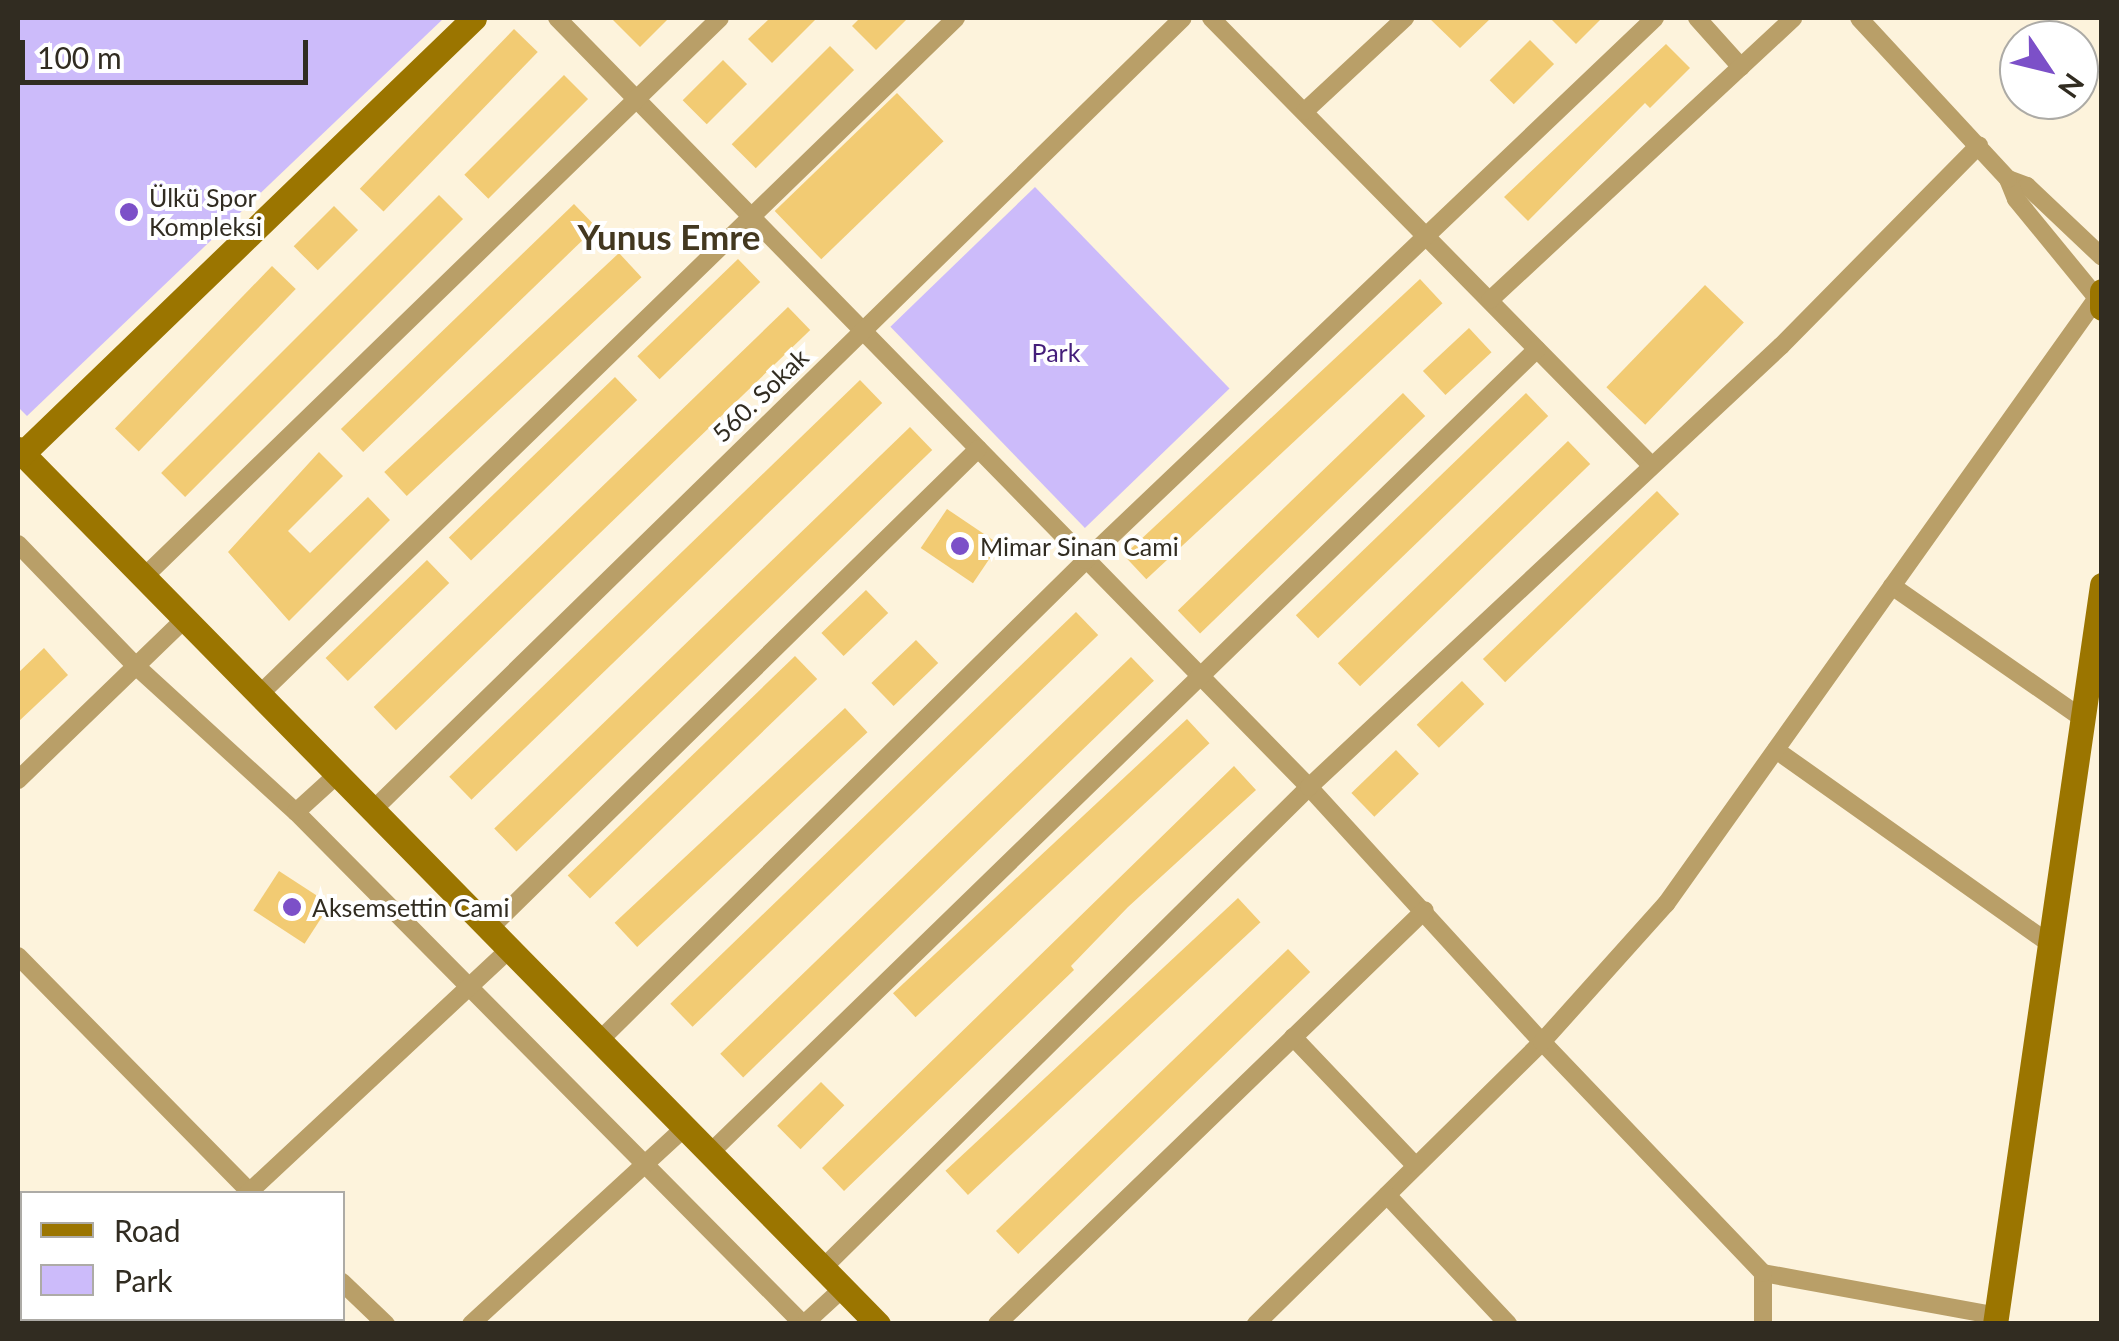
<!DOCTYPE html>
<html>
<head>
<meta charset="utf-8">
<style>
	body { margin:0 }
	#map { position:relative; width:2119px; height:1341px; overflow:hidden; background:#fdf3dc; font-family:Lato,sans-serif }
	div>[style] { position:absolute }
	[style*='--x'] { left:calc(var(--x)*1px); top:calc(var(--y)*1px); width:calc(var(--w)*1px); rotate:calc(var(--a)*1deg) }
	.green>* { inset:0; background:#ccbbfa; transform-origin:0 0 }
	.building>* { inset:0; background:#f2cb73; transform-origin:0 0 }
	.street>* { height:18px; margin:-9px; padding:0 9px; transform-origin:9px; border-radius:9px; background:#b99f68 }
	.secondary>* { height:25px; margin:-12.5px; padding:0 12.5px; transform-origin:12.5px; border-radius:12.5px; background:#9b7500 }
	.dots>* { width:28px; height:28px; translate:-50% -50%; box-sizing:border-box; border:5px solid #fff; border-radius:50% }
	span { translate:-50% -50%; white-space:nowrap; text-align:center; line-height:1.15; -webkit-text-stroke:8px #fff; paint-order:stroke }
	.poi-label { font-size:25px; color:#312c21 }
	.left { translate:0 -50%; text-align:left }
	.park-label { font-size:25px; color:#441e7a }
	.street-label { font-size:25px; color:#312c21 }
	.district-label { font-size:35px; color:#433820; font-weight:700 }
	.frame { position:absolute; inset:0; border:20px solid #312c21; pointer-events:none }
	.legend { position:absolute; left:20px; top:1191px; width:325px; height:130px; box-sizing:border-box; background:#fff; border:2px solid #adaba6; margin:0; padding:12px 18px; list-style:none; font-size:30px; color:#312c21 }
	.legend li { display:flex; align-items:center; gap:20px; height:50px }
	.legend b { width:50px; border:2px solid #adaba6 }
	.north { position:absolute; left:1999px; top:20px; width:100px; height:100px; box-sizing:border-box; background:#fff; border:2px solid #adaba6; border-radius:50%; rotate:125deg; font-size:28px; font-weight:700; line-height:40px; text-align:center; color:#312c21 }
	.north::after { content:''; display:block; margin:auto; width:35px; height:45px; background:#7c50c8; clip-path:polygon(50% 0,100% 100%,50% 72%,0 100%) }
	.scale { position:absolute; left:20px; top:40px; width:288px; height:45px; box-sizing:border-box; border:5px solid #312c21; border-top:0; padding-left:12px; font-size:30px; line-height:35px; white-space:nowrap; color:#312c21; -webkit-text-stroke:8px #fff; paint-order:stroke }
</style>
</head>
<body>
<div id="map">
	<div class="green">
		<i style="clip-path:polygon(18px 18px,444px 18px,27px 416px,18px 407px)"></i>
		<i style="left:1035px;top:187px;width:280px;height:201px;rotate:46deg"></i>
	</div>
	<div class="building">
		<i style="clip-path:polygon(611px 18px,669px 18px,640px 47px)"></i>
		<i style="clip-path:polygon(770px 18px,817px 18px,772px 63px,748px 39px)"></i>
		<i style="clip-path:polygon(860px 18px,908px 18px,876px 50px,852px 26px)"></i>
		<i style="clip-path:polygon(1429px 18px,1491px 18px,1460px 48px)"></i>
		<i style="clip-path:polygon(1550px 18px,1602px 18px,1576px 44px)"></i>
		<i style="left:514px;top:29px;width:33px;height:222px;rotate:44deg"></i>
		<i style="left:1530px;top:40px;width:34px;height:57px;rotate:45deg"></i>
		<i style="clip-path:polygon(1666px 44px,1690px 68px,1650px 108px,1645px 103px,1528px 221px,1504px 197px)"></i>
		<i style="left:830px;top:46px;width:34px;height:139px;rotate:45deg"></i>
		<i style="left:723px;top:60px;width:34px;height:57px;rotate:45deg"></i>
		<i style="left:564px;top:75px;width:34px;height:141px;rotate:45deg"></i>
		<i style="left:897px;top:93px;width:67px;height:170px;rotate:46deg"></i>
		<i style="left:439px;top:195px;width:34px;height:393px;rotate:45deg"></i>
		<i style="left:574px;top:204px;width:32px;height:324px;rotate:46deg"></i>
		<i style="left:334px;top:206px;width:34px;height:57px;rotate:45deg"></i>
		<i style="left:619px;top:253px;width:33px;height:321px;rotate:47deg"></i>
		<i style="left:738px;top:259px;width:32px;height:140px;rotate:46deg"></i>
		<i style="left:272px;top:266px;width:33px;height:226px;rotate:44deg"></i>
		<i style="left:1420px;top:279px;width:33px;height:405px;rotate:47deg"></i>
		<i style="left:1705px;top:285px;width:54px;height:142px;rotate:44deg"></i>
		<i style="left:788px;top:307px;width:32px;height:576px;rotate:46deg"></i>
		<i style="left:1469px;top:328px;width:33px;height:63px;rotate:47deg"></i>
		<i style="left:615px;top:377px;width:32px;height:231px;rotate:46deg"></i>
		<i style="left:860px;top:380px;width:32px;height:571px;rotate:46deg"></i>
		<i style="left:1403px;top:393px;width:32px;height:313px;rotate:46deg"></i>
		<i style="left:1526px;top:393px;width:32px;height:320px;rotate:46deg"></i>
		<i style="left:910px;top:427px;width:32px;height:578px;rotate:46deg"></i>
		<i style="left:1568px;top:441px;width:32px;height:320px;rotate:46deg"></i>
		<i style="clip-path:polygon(319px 452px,343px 476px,288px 531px,310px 553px,368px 497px,390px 520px,289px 621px,228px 552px)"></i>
		<i style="left:1657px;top:491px;width:32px;height:242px;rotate:46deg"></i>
		<i style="left:947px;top:509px;width:63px;height:47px;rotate:34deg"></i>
		<i style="left:427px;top:560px;width:32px;height:141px;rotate:46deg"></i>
		<i style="left:866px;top:590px;width:32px;height:62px;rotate:46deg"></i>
		<i style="left:1076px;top:612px;width:32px;height:564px;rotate:46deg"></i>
		<i style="left:916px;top:640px;width:32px;height:62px;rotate:46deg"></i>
		<i style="clip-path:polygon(44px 648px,68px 675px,18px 722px,18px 673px)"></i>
		<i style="left:795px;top:656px;width:32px;height:316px;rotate:46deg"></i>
		<i style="left:1131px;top:657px;width:33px;height:571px;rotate:46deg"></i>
		<i style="left:1462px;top:681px;width:32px;height:63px;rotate:46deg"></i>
		<i style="left:845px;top:708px;width:33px;height:315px;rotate:47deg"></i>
		<i style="left:1187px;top:719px;width:33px;height:402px;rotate:47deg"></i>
		<i style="left:1396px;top:750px;width:33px;height:62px;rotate:46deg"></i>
		<i style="clip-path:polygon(1234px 766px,1256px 790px,1128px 907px,1071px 966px,1074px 970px,844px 1191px,822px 1168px)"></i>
		<i style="left:279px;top:871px;width:61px;height:47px;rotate:33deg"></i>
		<i style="left:1238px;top:898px;width:33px;height:400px;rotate:47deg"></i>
		<i style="left:1288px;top:949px;width:32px;height:406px;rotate:46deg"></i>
		<i style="left:821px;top:1082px;width:33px;height:62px;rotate:45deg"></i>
	</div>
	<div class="street">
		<i style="--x:557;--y:18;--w:1076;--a:45.64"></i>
		<i style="--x:1309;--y:787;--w:345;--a:47.6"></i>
		<i style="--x:1542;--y:1042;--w:402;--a:135.4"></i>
		<i style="--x:1211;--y:18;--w:626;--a:45.45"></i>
		<i style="--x:1697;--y:18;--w:66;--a:48.1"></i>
		<i style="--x:1305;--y:111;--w:137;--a:-42.9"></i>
		<i style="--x:2008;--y:179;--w:20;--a:20"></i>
		<i style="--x:2027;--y:186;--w:103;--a:43.4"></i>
		<i style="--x:1490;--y:300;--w:414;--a:-42.9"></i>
		<i style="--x:18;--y:544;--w:170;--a:46"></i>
		<i style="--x:136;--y:666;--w:217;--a:42.4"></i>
		<i style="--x:296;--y:812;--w:721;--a:45.28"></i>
		<i style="--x:145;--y:576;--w:801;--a:-44.14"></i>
		<i style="--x:1892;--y:586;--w:231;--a:34.8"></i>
		<i style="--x:261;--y:693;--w:969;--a:-44.16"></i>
		<i style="--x:1776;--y:750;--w:336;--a:35.3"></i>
		<i style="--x:18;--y:780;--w:235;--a:-44"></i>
		<i style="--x:374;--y:809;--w:1131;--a:-44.36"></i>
		<i style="--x:296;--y:812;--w:58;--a:-42.2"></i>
		<i style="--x:490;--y:928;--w:684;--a:-44.47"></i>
		<i style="--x:18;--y:956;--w:334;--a:45.5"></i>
		<i style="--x:1293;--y:1037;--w:178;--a:46.4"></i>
		<i style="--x:600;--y:1040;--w:683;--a:-44.64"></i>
		<i style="--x:1086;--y:560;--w:786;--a:-43.61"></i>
		<i style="--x:710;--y:1153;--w:1153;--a:-44.19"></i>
		<i style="--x:247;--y:1194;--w:359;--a:-43"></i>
		<i style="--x:1387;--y:1195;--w:177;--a:46.8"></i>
		<i style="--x:823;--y:1268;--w:684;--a:-44.7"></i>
		<i style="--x:1309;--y:787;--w:646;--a:-43.06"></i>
		<i style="--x:1781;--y:346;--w:282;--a:-45.4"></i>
		<i style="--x:1763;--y:1273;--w:238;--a:10.4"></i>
		<i style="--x:342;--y:1282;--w:61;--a:43.7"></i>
		<i style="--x:107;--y:1324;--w:8;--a:-50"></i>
		<i style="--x:471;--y:1324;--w:291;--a:-42.6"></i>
		<i style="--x:804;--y:1324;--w:52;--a:-42.6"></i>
		<i style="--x:997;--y:1324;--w:595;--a:-44.05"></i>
		<i style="--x:1763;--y:1324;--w:51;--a:-90"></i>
		<i style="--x:1763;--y:1273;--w:320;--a:-133.7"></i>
		<i style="--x:1542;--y:1042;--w:186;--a:-48.1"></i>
		<i style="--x:1666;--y:904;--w:744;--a:-54.58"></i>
		<i style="--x:2097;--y:298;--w:128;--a:-129.3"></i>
		<i style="--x:2016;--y:199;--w:22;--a:-112"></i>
		<i style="--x:2008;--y:179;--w:219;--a:-132.8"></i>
	</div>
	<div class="secondary">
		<i style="--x:2102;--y:291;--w:17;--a:90"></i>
		<i style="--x:18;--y:449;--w:1227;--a:45.5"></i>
		<i style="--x:22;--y:454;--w:628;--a:-43.97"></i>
		<i style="--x:1995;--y:1324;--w:747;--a:-81.76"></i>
	</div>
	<div class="dots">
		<i style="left:129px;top:212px;background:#7c50c8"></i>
		<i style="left:960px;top:546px;background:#7c50c8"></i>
		<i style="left:292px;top:907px;background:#7c50c8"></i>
	</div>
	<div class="poi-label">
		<span class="left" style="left:149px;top:212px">Ülkü Spor<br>Kompleksi</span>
		<span class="left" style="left:980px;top:546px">Mimar Sinan Cami</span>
		<span class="left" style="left:312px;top:907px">Aksemsettin Cami</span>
	</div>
	<div class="park-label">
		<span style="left:1056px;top:352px">Park</span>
	</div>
	<div class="street-label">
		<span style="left:760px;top:395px;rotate:-44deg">560. Sokak</span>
	</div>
	<div class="district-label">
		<span style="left:669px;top:236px">Yunus Emre</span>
	</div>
	<div class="frame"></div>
	<ul class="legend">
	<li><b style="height:12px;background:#9b7500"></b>Road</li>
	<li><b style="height:28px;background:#ccbbfa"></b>Park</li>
	</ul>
	<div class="north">N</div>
	<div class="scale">100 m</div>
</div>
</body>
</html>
